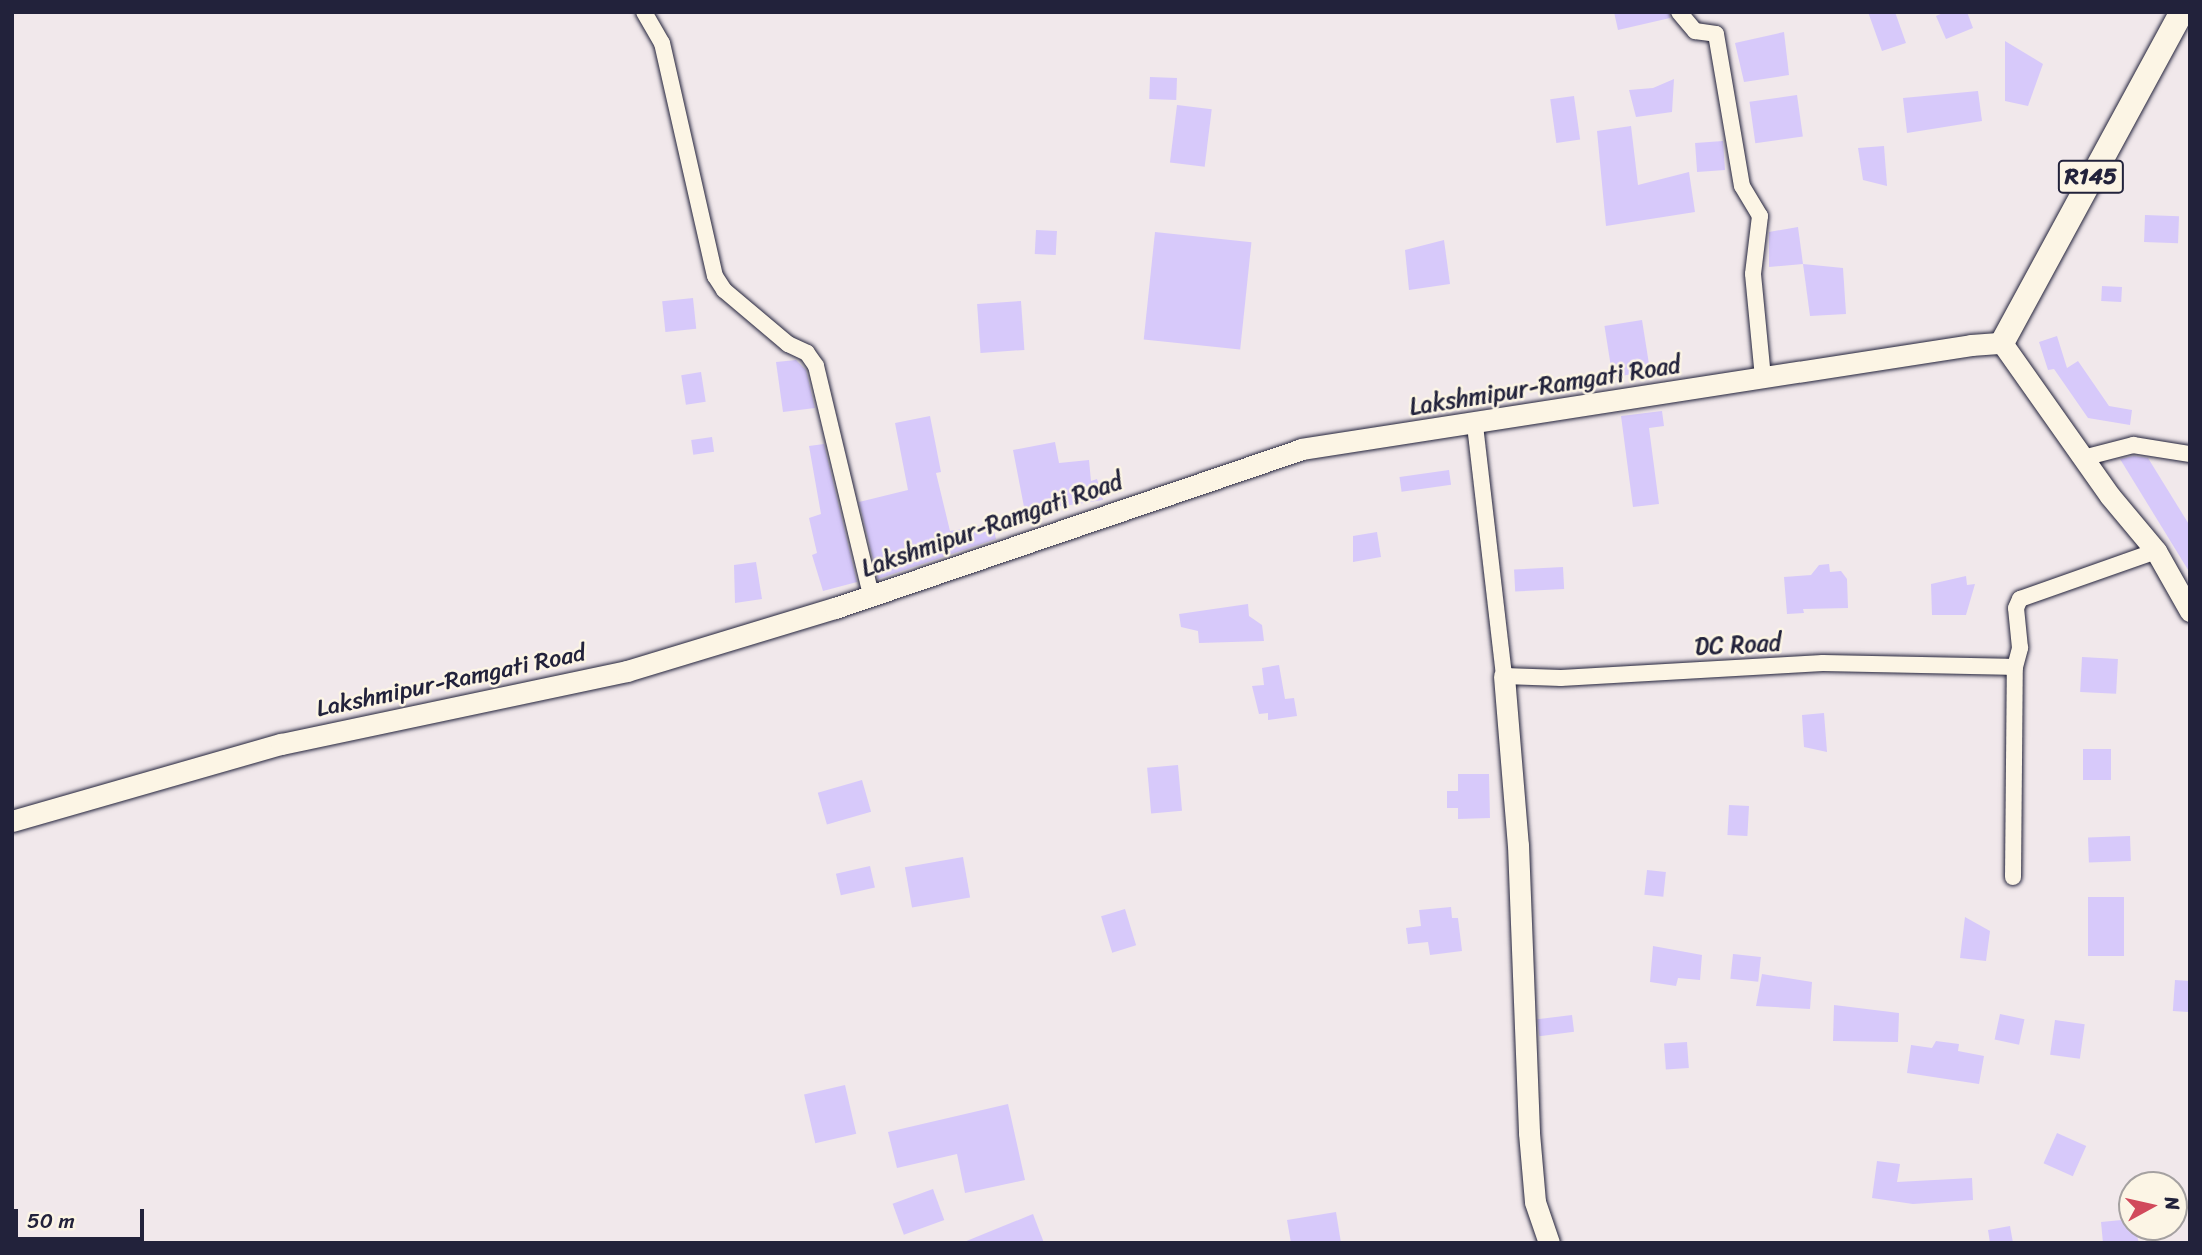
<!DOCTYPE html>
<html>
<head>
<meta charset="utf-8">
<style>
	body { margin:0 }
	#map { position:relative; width:2202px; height:1255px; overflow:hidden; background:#f1e8eb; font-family:Sriracha,sans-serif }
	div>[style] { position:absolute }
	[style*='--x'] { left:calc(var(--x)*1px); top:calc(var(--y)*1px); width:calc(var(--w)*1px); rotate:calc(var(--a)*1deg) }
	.building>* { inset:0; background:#d7c9fa; transform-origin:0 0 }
	.roads { filter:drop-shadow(0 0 2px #22223b) drop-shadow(0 0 2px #22223b) }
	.street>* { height:16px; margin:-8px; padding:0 8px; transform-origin:8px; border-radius:8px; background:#fcf5e5 }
	.secondary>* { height:21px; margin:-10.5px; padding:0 10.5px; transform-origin:10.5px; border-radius:10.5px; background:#fcf5e5 }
	.primary>* { height:24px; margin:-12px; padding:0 12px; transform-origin:12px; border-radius:12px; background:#fcf5e5 }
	span { translate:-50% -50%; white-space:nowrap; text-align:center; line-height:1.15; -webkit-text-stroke:5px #fcf5e5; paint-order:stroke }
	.shield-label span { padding:2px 5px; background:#fcf5e5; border:2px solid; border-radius:5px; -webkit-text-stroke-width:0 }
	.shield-label { font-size:23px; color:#22223b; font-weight:700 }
	.street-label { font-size:24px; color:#22223b }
	.frame { position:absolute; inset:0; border:14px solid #22223b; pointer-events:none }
	.north { position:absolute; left:2118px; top:1171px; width:70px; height:70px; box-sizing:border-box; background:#fcf5e5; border:2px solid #a5a1a1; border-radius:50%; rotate:82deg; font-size:19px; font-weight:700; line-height:28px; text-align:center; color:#22223b }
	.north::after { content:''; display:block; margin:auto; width:24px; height:32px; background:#d1495b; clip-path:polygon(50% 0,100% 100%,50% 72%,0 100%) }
	.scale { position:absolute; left:14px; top:1209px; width:130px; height:32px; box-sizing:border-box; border:4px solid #22223b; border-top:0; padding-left:9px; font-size:21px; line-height:24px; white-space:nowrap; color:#22223b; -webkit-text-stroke:5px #fcf5e5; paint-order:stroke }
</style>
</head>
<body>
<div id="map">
	<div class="building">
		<i style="clip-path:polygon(1614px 12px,1669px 12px,1670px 18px,1618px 30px)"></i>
		<i style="clip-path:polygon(1868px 12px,1895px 12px,1906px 43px,1882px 51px)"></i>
		<i style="clip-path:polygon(1945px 12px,1967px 12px,1973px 28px,1946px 39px,1936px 16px)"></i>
		<i style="clip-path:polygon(1784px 32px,1789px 75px,1744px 82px,1735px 43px)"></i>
		<i style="clip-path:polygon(2005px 41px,2043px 64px,2028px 106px,2005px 101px)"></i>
		<i style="left:1150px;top:77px;width:27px;height:22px;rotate:2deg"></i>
		<i style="clip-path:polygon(1674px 79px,1672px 112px,1636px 117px,1629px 90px,1653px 88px)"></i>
		<i style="clip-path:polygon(1978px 91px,1982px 121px,1907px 133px,1903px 98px)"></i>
		<i style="left:1797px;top:95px;width:42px;height:48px;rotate:82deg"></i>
		<i style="left:1574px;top:96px;width:44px;height:24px;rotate:82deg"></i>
		<i style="left:1177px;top:105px;width:35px;height:58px;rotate:7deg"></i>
		<i style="clip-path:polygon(1631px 126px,1638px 185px,1689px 172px,1695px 212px,1606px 226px,1597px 131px)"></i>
		<i style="left:1723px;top:141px;width:29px;height:28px;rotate:86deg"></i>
		<i style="clip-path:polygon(1884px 146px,1887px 186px,1863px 180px,1858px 148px)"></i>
		<i style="left:2145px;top:215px;width:34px;height:27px;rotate:2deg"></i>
		<i style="clip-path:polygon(1798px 227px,1803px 264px,1769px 267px,1769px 232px)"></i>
		<i style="left:1036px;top:230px;width:21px;height:24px;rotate:3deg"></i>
		<i style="left:1155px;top:232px;width:97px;height:108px;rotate:6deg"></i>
		<i style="clip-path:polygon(1444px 240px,1450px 284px,1409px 290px,1405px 250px)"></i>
		<i style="clip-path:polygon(1803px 264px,1843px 268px,1846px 314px,1810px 316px)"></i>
		<i style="left:2102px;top:286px;width:20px;height:15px;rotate:3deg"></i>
		<i style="left:693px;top:298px;width:31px;height:31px;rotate:84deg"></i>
		<i style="left:1021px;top:301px;width:49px;height:44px;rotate:86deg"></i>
		<i style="left:1642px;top:320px;width:52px;height:38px;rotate:81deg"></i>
		<i style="clip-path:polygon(2057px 336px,2067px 368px,2078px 361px,2109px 406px,2132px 410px,2130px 425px,2088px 418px,2054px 369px,2048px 370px,2039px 342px)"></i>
		<i style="clip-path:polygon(796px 360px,806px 370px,815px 408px,783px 412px,776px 362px)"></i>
		<i style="left:701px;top:372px;width:30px;height:20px;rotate:81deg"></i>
		<i style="clip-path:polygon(1662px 411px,1664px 426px,1649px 428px,1659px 504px,1633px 507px,1621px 416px)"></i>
		<i style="clip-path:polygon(930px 416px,941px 472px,936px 473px,950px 531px,992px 523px,996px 539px,878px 579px,859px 502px,908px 490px,895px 423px)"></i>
		<i style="left:712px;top:437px;width:15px;height:21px;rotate:82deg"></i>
		<i style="clip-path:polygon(1055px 442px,1059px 463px,1089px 460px,1091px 481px,1097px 479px,1103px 500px,1025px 512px,1013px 450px)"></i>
		<i style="clip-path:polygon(824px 444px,857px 582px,823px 591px,812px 555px,817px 553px,809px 518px,821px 514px,809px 446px)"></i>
		<i style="clip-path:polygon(2134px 456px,2148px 458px,2190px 526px,2190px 573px,2120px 459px)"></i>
		<i style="left:1449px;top:470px;width:15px;height:50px;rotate:82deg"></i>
		<i style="clip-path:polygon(1377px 532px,1381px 557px,1353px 562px,1353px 536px)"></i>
		<i style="clip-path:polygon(756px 562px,762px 599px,735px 603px,734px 565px)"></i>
		<i style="clip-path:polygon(1829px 564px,1830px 572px,1841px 571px,1847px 579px,1848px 608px,1803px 609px,1804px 613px,1787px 614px,1784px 577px,1811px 575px,1819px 565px)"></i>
		<i style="left:1563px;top:567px;width:22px;height:49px;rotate:87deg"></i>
		<i style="clip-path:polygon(1966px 576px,1967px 585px,1975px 584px,1966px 615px,1932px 615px,1931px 584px)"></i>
		<i style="clip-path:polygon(1248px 604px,1249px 616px,1262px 625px,1264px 641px,1199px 643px,1198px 631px,1181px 627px,1179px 614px)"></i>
		<i style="left:2082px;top:657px;width:36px;height:35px;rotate:3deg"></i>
		<i style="clip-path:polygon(1279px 665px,1285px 699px,1294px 698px,1297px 716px,1268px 720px,1268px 713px,1259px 714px,1252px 686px,1264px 685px,1262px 668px)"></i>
		<i style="clip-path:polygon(1824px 713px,1827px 752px,1804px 747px,1802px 715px)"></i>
		<i style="left:2083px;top:749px;width:28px;height:31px"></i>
		<i style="left:1178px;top:765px;width:46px;height:31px;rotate:85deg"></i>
		<i style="clip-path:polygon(1458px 774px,1489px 774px,1490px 818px,1458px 819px,1458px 808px,1447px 808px,1447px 791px,1458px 791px)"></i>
		<i style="left:862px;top:780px;width:33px;height:46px;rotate:74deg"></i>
		<i style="left:1729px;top:805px;width:20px;height:30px;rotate:3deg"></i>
		<i style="left:2130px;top:836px;width:25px;height:42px;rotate:88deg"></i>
		<i style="left:963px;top:857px;width:41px;height:59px;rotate:80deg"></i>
		<i style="left:870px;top:866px;width:22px;height:35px;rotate:77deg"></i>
		<i style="left:1647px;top:870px;width:19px;height:25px;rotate:6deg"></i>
		<i style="left:2088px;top:897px;width:36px;height:59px"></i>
		<i style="clip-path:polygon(1451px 907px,1452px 918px,1458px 918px,1462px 951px,1430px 955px,1428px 942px,1408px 944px,1406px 928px,1421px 926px,1419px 910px)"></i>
		<i style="left:1125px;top:909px;width:38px;height:25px;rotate:73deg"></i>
		<i style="clip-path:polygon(1965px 917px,1990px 931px,1986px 961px,1960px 958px)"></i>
		<i style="clip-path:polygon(1653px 946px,1702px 955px,1700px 980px,1678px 978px,1676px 986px,1650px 982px)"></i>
		<i style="left:1733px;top:954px;width:28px;height:25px;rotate:6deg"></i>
		<i style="clip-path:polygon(1762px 974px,1812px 982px,1810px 1009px,1756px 1006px)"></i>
		<i style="left:2175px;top:980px;width:15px;height:31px;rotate:4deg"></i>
		<i style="clip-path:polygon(1834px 1005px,1899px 1013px,1898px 1042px,1833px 1041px)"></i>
		<i style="left:2000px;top:1014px;width:25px;height:26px;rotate:12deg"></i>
		<i style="left:1572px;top:1015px;width:17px;height:35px;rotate:83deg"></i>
		<i style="left:2055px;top:1020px;width:30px;height:35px;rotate:8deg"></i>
		<i style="clip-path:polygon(1936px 1041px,1959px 1044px,1958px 1051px,1984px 1056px,1979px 1084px,1907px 1073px,1911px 1045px,1932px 1048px)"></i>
		<i style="left:1687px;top:1042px;width:26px;height:23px;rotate:86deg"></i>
		<i style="left:845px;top:1085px;width:50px;height:42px;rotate:77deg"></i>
		<i style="clip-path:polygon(1008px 1104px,1025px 1180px,965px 1193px,957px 1154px,897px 1168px,888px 1132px)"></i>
		<i style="left:2057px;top:1133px;width:32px;height:33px;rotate:24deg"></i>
		<i style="clip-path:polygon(1877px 1161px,1900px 1164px,1897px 1182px,1972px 1178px,1973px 1200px,1913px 1204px,1872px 1198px)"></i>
		<i style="left:933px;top:1189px;width:33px;height:43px;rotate:70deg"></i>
		<i style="clip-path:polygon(1336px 1212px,1341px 1243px,1291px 1243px,1287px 1220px)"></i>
		<i style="clip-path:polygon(1033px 1214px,1044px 1243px,964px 1243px,964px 1242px)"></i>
		<i style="clip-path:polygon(2132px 1219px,2139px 1243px,2103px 1243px,2101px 1222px)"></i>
		<i style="clip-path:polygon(2010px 1226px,2013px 1243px,1990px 1243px,1988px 1230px)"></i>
	</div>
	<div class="roads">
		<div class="street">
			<i style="--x:644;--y:12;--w:36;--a:60"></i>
			<i style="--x:662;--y:43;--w:239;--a:77.2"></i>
			<i style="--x:715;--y:276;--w:17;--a:57"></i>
			<i style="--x:724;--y:290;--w:84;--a:40.2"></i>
			<i style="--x:788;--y:344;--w:21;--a:25"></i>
			<i style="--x:807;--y:353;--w:16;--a:55"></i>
			<i style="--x:816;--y:366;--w:236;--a:76.5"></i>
			<i style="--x:1679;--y:12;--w:25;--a:50"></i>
			<i style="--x:1695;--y:31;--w:21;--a:8"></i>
			<i style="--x:1716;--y:34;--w:154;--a:80.3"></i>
			<i style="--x:1742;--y:186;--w:35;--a:59"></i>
			<i style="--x:1760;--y:216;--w:58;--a:96.9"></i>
			<i style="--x:1753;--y:274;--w:104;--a:84.5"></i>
			<i style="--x:1475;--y:425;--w:253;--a:83.4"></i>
			<i style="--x:1504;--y:676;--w:57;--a:2"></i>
			<i style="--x:1561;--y:678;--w:262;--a:-3.3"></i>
			<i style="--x:1823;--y:663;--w:192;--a:1.2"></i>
			<i style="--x:2015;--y:667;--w:20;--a:-75"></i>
			<i style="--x:2020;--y:648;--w:40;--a:-95.7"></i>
			<i style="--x:2016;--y:608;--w:10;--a:-66"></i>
			<i style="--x:2020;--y:599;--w:144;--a:-19.4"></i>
			<i style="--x:2083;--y:458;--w:52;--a:-14.6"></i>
			<i style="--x:2133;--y:445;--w:58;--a:9"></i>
			<i style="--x:2013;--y:877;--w:210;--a:-89.5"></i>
		</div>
		<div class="secondary">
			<i style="--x:1504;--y:676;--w:170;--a:85.3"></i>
			<i style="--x:1518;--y:845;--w:288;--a:87.8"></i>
			<i style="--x:1529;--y:1133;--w:69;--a:85"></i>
			<i style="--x:1535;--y:1202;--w:43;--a:71.1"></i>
			<i style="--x:12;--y:821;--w:280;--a:-16"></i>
			<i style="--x:281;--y:744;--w:354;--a:-11.9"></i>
			<i style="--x:627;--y:671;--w:217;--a:-16.9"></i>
			<i style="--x:835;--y:608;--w:492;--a:-18.8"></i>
			<i style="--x:1301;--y:449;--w:678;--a:-8.82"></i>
			<i style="--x:1971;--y:345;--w:31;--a:-4"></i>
			<i style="--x:2002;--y:343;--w:187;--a:54.8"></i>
			<i style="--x:2110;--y:496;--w:72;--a:50.1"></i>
			<i style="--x:2156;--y:551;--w:69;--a:60.5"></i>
		</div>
		<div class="primary">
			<i style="--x:2002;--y:343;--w:377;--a:-61.5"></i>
		</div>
	</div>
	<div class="shield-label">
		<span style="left:2091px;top:177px">R145</span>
	</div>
	<div class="street-label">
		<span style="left:1545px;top:386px;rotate:-9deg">Lakshmipur-Ramgati Road</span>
		<span style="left:992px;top:525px;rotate:-19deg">Lakshmipur-Ramgati Road</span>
		<span style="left:1738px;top:645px;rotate:-3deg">DC Road</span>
		<span style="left:451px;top:681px;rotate:-12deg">Lakshmipur-Ramgati Road</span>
	</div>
	<div class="frame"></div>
	<div class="north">N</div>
	<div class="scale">50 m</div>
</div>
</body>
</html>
